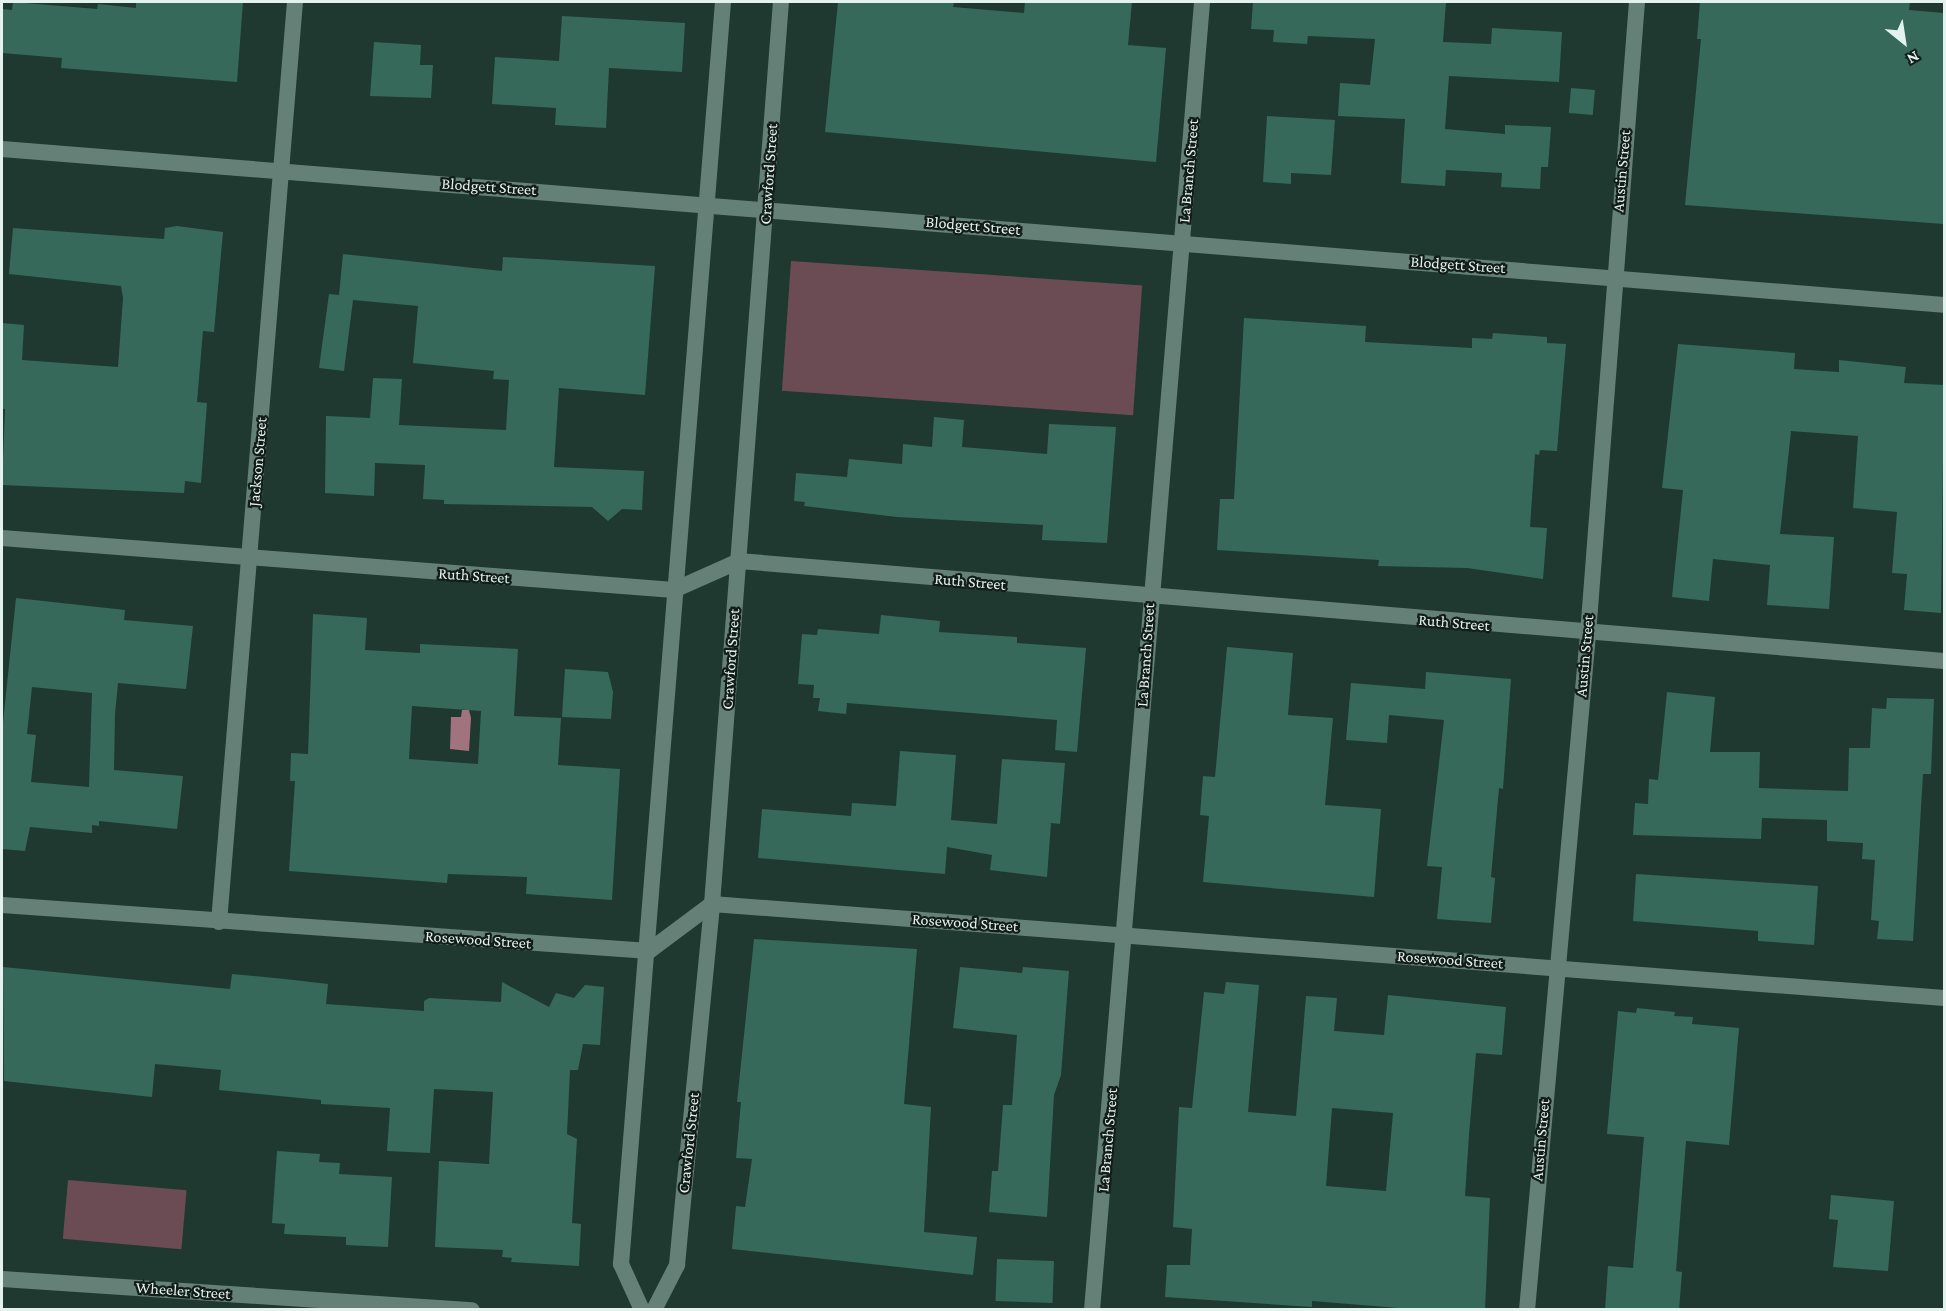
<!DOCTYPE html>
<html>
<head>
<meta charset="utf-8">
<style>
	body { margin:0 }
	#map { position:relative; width:1946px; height:1311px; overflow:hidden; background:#1f3931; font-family:"Crimson Pro",serif }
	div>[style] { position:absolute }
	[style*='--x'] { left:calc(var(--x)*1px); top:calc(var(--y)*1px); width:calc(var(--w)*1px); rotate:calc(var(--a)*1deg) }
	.green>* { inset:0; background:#6c4c54; transform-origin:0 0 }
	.water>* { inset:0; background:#a2737f }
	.building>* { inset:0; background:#36695a; transform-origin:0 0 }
	.minor>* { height:16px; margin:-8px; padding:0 8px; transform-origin:8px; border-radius:8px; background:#658177 }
	.tertiary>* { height:16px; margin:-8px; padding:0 8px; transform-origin:8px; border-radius:8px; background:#658177 }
	.secondary>* { height:16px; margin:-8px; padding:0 8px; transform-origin:8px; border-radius:8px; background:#658177 }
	span { translate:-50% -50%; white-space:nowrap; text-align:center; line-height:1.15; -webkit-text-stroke:4.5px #121d1a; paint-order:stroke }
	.street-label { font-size:16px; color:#e3f2ec }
	.frame { position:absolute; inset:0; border:3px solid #e3f2ec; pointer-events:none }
	.north { position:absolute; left:1874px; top:12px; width:60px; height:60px; -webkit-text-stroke:4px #121d1a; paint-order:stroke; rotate:150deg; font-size:16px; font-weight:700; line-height:24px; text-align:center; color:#e3f2ec }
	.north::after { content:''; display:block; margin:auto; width:21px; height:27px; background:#e3f2ec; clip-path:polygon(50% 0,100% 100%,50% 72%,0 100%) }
</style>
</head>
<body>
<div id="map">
	<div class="green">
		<i style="left:791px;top:261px;width:352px;height:130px;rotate:4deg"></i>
		<i style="left:68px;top:1180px;width:119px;height:59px;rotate:5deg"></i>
	</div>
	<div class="water">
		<i style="clip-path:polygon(462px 710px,469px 710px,471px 718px,469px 751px,450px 749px,451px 717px,461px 717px)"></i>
	</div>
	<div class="building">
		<i style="clip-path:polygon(13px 2px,97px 9px,98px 4px,136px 8px,136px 2px,243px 2px,237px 82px,61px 68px,62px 58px,2px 53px,2px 9px,12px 10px)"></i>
		<i style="clip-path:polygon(838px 2px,954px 2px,953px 7px,1024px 13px,1025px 2px,1132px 2px,1128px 45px,1166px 48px,1156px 162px,825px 132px)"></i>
		<i style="clip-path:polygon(1253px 2px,1446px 2px,1443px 42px,1491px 44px,1492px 28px,1562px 32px,1559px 82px,1449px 76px,1445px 129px,1505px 134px,1505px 125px,1551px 127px,1548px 167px,1541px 167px,1540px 189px,1501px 187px,1502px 173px,1446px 170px,1445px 186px,1401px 183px,1405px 119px,1338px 116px,1340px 83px,1370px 85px,1375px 39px,1308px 36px,1307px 44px,1273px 42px,1274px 30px,1251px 29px)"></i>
		<i style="clip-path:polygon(1700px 2px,1910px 2px,1909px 10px,1944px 13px,1944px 224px,1685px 205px,1701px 39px,1697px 39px)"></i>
		<i style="clip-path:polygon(562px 16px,685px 23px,682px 72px,609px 68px,606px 128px,555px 125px,556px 108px,492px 104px,495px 57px,559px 61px)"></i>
		<i style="clip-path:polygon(374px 42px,421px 45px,420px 65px,433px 65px,431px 98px,370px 96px)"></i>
		<i style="left:1571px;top:88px;width:24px;height:25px;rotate:5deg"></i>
		<i style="clip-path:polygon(1267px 116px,1335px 120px,1331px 175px,1291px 173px,1291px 184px,1263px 182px)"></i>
		<i style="clip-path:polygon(177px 226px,223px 232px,214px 332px,203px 331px,197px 402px,207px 403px,201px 483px,185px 481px,184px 493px,2px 485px,5px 409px,2px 409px,2px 323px,24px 325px,22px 360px,118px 367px,123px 298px,121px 286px,9px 274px,13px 228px,164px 239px,165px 228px)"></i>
		<i style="clip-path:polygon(343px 254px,502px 271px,503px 257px,655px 266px,645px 395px,559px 388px,554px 467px,644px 471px,642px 510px,622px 509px,608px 521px,592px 507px,444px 504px,444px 500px,423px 499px,425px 465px,375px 463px,374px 496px,325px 493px,326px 416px,370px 418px,373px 378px,402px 379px,399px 425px,506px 430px,509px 380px,493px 379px,494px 371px,413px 363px,418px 306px,353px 300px,344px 371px,319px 368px,329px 294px,339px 295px)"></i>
		<i style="clip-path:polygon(1244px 318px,1366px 326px,1365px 342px,1472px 348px,1472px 338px,1492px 339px,1493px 333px,1547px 337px,1547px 343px,1566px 344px,1557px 451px,1540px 450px,1539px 455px,1535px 454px,1530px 527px,1547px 528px,1543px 579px,1467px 568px,1378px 566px,1379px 560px,1217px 550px,1220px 499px,1234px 499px)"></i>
		<i style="clip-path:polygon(1678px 344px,1795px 353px,1794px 369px,1839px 372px,1839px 360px,1906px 367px,1904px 383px,1944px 385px,1941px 613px,1904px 610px,1907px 574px,1892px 573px,1897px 512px,1853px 508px,1858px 436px,1791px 431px,1780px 534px,1834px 537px,1829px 609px,1767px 605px,1770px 565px,1713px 559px,1709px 601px,1672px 597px,1683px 490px,1662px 488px)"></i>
		<i style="clip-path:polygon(934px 417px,964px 420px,962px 447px,1047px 454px,1049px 424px,1116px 427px,1107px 543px,1042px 540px,1043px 525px,897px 517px,804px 506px,805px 502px,794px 501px,796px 473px,847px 477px,849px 459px,902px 464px,903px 444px,932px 447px)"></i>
		<i style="clip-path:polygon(evenodd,16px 598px,125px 610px,124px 620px,193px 626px,186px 689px,118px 683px,115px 714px,114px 770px,183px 776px,177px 829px,99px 821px,99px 826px,92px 825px,92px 833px,30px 827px,25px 851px,2px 849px,2px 732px,16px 598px,32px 687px,92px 693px,89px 787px,31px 782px,36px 735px,27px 734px,32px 687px)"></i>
		<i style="clip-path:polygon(evenodd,313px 614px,367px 618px,365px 650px,420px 653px,420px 644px,518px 649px,514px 716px,561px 718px,558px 765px,620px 769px,612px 900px,526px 894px,527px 877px,448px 874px,447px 883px,289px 871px,295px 781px,290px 781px,291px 753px,308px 754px,313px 614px,412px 706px,481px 711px,478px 764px,409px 759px,412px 706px)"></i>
		<i style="clip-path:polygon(881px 615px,940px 621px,939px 632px,1017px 637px,1017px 643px,1086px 648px,1077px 752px,1055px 750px,1057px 720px,847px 703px,846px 714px,818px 711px,820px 698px,813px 698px,814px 685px,798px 684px,802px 634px,817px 635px,818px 629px,879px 634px)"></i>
		<i style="clip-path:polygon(1227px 647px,1293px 653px,1288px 715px,1333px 718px,1325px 805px,1381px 809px,1374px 897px,1203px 882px,1209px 816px,1200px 815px,1203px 776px,1215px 777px)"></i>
		<i style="clip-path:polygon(565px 669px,608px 672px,613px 692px,611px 719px,562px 717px)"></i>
		<i style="clip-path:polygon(1426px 672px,1511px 679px,1503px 789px,1499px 788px,1491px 877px,1495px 878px,1491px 923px,1437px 919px,1442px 867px,1427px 866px,1444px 720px,1389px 715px,1387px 743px,1346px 740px,1351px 683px,1425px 689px)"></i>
		<i style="clip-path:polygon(1667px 692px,1715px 697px,1710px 752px,1760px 752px,1759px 788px,1848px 791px,1849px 748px,1870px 748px,1872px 708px,1886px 709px,1887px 698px,1934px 699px,1931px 774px,1923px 774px,1913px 941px,1877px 939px,1879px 921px,1871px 920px,1875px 860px,1862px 859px,1863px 843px,1827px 841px,1827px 820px,1762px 818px,1761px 839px,1633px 835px,1635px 803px,1648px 804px,1649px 779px,1658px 780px)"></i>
		<i style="clip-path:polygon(900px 751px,956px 755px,951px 820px,997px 824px,1002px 759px,1065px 763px,1060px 824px,1051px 823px,1047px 877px,990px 870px,992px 855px,947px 847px,945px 874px,758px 858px,762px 809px,851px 816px,852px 803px,896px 806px)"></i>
		<i style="clip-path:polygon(1636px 874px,1818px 886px,1814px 945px,1758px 941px,1758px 931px,1633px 921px)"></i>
		<i style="clip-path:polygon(754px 939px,917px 949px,904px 1104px,931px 1107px,924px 1232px,977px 1237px,973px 1275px,732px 1249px,736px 1206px,745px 1207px,752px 1159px,736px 1158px,741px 1102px,737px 1102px)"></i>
		<i style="clip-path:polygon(3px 967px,230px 989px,232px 974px,285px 979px,328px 984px,326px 1004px,424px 1011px,424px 1001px,429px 998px,501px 1002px,502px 982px,549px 1007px,556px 993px,574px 998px,585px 985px,604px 987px,600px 1045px,583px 1044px,578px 1070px,570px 1070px,567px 1134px,577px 1139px,572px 1223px,581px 1224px,579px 1266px,511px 1262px,512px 1258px,502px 1257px,503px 1250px,435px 1247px,439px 1161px,489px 1164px,493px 1092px,434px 1089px,430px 1153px,387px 1151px,390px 1108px,321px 1104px,321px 1100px,219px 1090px,221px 1070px,155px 1064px,152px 1097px,4px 1081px)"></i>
		<i style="clip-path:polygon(960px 967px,1022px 973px,1023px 967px,1069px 971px,1061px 1075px,1054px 1095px,1047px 1217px,989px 1212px,992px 1171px,998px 1171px,1003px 1105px,1012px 1105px,1017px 1035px,953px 1028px)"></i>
		<i style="clip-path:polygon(evenodd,1226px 982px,1259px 985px,1248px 1112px,1296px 1116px,1306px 996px,1337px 998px,1334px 1031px,1384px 1035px,1388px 995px,1506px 1007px,1502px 1055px,1476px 1053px,1469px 1135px,1465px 1196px,1490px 1198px,1485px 1310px,1423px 1310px,1312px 1301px,1312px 1307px,1165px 1297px,1167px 1265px,1190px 1265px,1192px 1229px,1173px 1227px,1179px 1107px,1192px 1108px,1204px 992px,1224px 994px,1226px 982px,1332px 1108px,1393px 1113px,1386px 1191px,1326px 1186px,1332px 1108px)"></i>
		<i style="clip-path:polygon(1637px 1008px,1675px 1012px,1674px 1016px,1693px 1017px,1692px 1024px,1739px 1028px,1729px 1145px,1686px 1141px,1676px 1271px,1682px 1272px,1679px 1310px,1605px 1310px,1608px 1266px,1633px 1268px,1644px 1137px,1607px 1134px,1618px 1011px,1636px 1013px)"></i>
		<i style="clip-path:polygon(277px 1151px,320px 1154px,319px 1162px,340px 1163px,339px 1174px,392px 1177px,388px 1247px,346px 1245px,346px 1237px,284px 1234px,285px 1224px,272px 1223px)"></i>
		<i style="clip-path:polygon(1831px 1195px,1894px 1201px,1888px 1271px,1833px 1267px,1838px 1220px,1829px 1219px)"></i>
		<i style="left:997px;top:1259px;width:57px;height:42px;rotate:2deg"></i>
	</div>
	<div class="minor">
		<i style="--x:2;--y:538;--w:674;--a:4.42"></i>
		<i style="--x:674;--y:590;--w:71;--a:-24"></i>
		<i style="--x:739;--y:561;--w:1209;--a:4.74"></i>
		<i style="--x:2;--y:905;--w:649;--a:4.07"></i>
		<i style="--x:649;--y:951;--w:79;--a:-36.7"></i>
		<i style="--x:712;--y:904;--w:1236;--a:4.36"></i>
		<i style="--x:219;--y:922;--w:923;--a:-85.28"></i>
		<i style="--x:642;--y:1310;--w:51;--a:-114.5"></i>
		<i style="--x:621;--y:1264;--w:1266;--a:-85.38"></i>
		<i style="--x:654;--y:1310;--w:51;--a:-62.9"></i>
		<i style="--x:677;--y:1265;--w:84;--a:-84.6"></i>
		<i style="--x:685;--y:1181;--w:278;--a:-84.4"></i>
		<i style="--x:712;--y:904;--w:905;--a:-85.63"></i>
		<i style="--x:1527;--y:1310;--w:679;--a:-84.84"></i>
		<i style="--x:1588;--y:634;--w:634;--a:-85.57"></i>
	</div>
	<div class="tertiary">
		<i style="--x:2;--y:149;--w:1948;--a:4.59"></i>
		<i style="--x:1092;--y:1310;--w:1313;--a:-85.19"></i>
	</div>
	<div class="secondary">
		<i style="--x:2;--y:1279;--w:471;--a:3.8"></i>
	</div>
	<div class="street-label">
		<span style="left:1189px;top:171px;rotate:-85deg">La Branch Street</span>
		<span style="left:1622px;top:171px;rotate:-85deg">Austin Street</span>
		<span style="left:769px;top:174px;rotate:-86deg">Crawford Street</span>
		<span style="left:489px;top:187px;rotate:4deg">Blodgett Street</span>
		<span style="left:973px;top:226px;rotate:5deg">Blodgett Street</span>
		<span style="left:1458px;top:265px;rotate:4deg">Blodgett Street</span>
		<span style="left:258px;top:462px;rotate:-85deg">Jackson Street</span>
		<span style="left:474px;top:576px;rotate:4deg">Ruth Street</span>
		<span style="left:970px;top:582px;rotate:5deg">Ruth Street</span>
		<span style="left:1454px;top:623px;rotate:5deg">Ruth Street</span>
		<span style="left:1146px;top:655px;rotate:-86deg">La Branch Street</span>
		<span style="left:1585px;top:656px;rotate:-85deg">Austin Street</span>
		<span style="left:731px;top:659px;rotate:-86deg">Crawford Street</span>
		<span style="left:965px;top:923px;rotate:4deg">Rosewood Street</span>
		<span style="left:478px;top:940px;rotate:4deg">Rosewood Street</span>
		<span style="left:1450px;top:960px;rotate:4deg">Rosewood Street</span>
		<span style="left:1108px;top:1140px;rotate:-85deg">La Branch Street</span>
		<span style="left:1541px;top:1140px;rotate:-85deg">Austin Street</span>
		<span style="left:689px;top:1143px;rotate:-84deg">Crawford Street</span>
		<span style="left:183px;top:1291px;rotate:4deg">Wheeler Street</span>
	</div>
	<div class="frame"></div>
	<div class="north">N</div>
</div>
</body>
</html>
